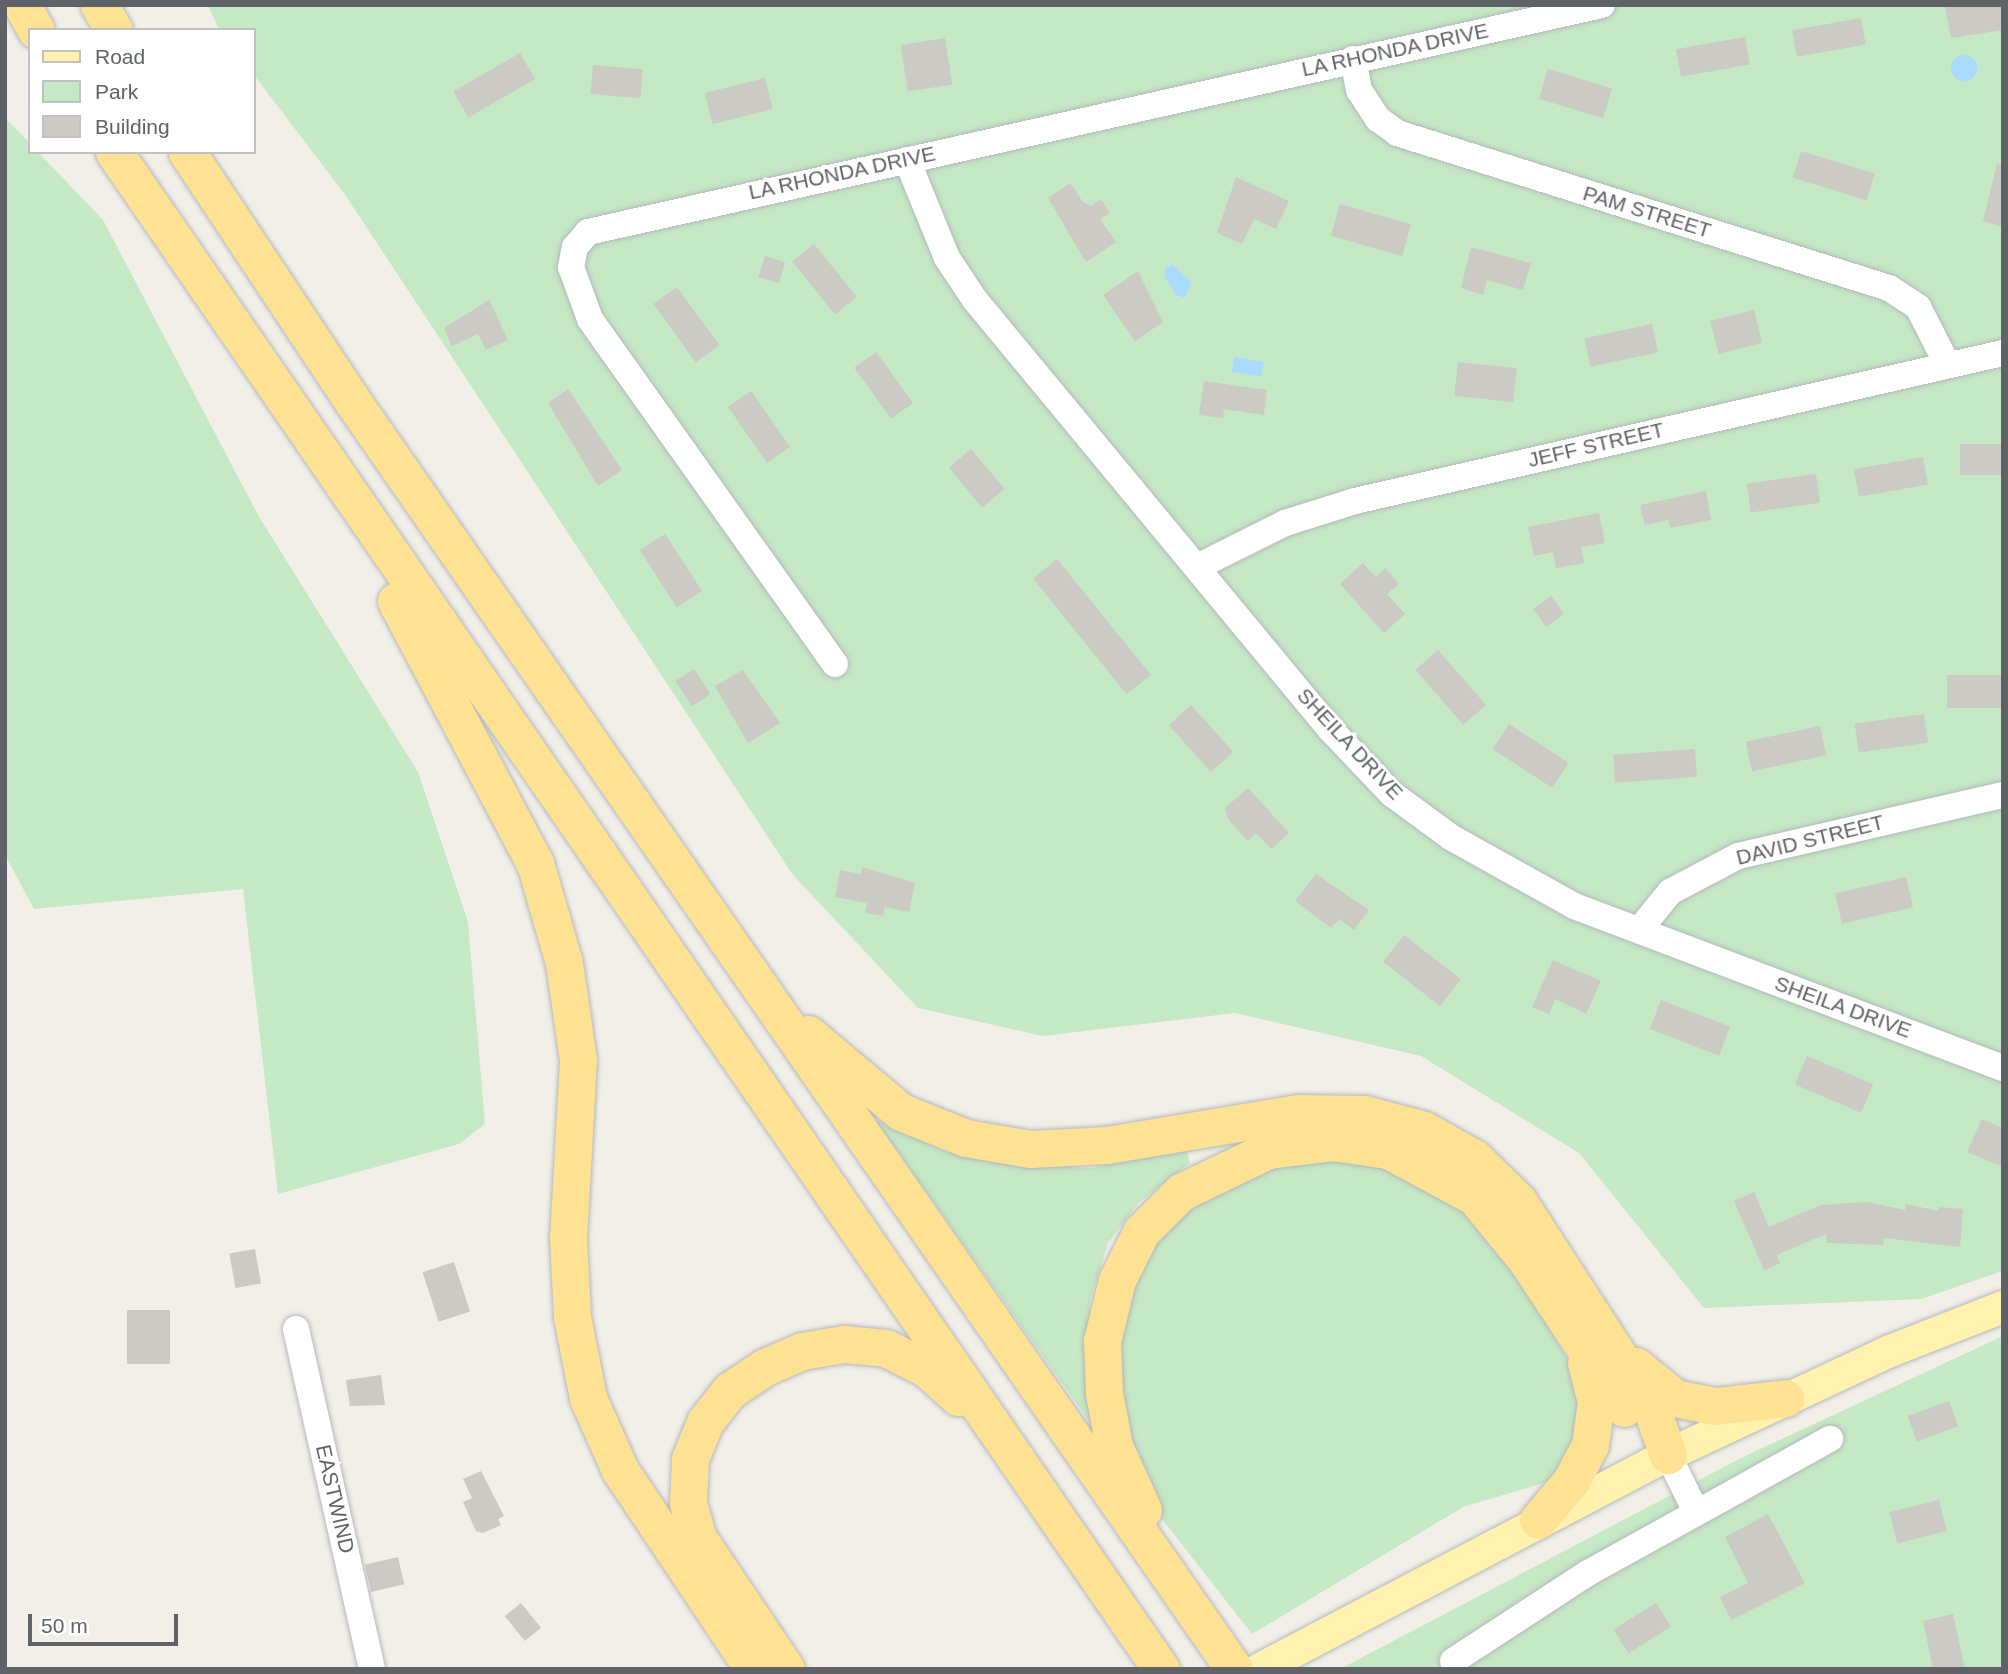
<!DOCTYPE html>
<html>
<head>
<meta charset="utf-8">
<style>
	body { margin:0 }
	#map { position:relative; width:2008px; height:1674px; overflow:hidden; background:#f1efe8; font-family:Helvetica,sans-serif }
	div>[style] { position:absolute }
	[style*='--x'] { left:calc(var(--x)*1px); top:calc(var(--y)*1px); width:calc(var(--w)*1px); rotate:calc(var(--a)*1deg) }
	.green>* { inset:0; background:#c5e8c5 }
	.water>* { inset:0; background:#aadaff; transform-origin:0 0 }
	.round { border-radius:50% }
	.building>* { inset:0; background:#cccac5; transform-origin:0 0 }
	.roads { filter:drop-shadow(0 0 2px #b5b8bc) drop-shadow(0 0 2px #b5b8bc) }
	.minor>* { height:26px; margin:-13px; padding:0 13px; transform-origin:13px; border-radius:13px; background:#fff }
	.major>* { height:32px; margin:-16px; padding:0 16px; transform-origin:16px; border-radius:16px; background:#fff2af }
	.highway>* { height:37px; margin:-18.5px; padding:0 18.5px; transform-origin:18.5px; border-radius:18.5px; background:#fde293 }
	span { translate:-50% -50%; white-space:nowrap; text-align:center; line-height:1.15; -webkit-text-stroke:6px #fff; paint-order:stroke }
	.street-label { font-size:21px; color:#5f6368 }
	.frame { position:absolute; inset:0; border:7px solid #5f6368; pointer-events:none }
	.legend { position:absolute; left:28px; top:28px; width:228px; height:126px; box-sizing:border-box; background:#fff; border:2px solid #bfc1c3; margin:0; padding:9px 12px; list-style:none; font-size:21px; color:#5f6368 }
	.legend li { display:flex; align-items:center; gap:14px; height:35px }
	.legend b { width:35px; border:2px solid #bfc1c3 }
	.scale { position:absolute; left:28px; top:1614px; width:150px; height:32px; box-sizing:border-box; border:4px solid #5f6368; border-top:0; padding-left:9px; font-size:21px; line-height:24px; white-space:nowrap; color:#5f6368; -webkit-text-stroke:5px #fff; paint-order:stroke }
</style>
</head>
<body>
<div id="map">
	<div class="green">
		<i style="clip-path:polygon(208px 5px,2003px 5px,2003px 1271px,1921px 1299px,1704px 1308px,1579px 1153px,1421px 1056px,1235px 1013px,1043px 1036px,918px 1008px,793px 875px,346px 196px,254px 75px,254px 30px,219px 30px)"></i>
		<i style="clip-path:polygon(5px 118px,30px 143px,30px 152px,38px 152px,103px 220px,258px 515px,418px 772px,468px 922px,485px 1124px,459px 1144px,278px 1194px,243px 889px,34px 909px,5px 855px)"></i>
		<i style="clip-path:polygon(875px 1120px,946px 1152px,1030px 1165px,1091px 1168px,1186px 1146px,1190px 1163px,1138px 1203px,1108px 1243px,1090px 1301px,1092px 1425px)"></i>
		<i style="clip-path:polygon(1297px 1157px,1364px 1159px,1435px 1181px,1511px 1259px,1581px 1385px,1581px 1423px,1554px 1480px,1463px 1507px,1252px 1634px,1162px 1519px,1120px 1422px,1112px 1341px,1136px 1261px,1169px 1218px,1224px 1177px)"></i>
		<i style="clip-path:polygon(2003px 1336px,2003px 1669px,1340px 1669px,1743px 1457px)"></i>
	</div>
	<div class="water">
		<i class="round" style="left:1951px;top:55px;width:26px;height:26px"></i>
		<i style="clip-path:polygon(1172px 264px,1191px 282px,1185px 298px,1176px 295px,1165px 277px,1165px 269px)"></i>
		<i style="left:1234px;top:357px;width:30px;height:15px;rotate:9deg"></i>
	</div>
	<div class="building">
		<i style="clip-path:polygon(1945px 5px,2003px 5px,2003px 30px,1951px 38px)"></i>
		<i style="left:1861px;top:18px;width:27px;height:70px;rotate:80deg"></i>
		<i style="left:1745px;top:37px;width:28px;height:70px;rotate:80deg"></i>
		<i style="left:945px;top:38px;width:47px;height:45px;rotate:81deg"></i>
		<i style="left:520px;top:53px;width:30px;height:77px;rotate:60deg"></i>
		<i style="left:593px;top:65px;width:50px;height:29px;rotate:5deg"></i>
		<i style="left:1548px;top:69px;width:67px;height:31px;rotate:17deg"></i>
		<i style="left:765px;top:78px;width:32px;height:62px;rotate:76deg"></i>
		<i style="left:1801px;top:151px;width:77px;height:28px;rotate:17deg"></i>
		<i style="clip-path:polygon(1997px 164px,2003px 165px,2003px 227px,1983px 221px)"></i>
		<i style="clip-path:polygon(1236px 177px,1289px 201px,1276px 229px,1254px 219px,1242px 244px,1217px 233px)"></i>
		<i style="clip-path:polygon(1070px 183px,1083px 202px,1091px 206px,1101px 199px,1110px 213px,1100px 219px,1116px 242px,1086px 262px,1048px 198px)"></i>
		<i style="left:1340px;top:204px;width:74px;height:33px;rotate:16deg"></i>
		<i style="left:814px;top:244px;width:68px;height:28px;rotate:51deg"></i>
		<i style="clip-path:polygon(1471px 247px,1531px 263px,1523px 290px,1487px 280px,1483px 295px,1461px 288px)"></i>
		<i style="left:765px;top:256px;width:21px;height:22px;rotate:17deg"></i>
		<i style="clip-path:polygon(1138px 271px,1163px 322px,1135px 341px,1103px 295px)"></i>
		<i style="left:677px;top:287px;width:72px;height:29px;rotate:54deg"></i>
		<i style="clip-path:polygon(489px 300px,508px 340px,486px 350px,478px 334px,452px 346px,444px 328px)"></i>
		<i style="left:1754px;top:310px;width:34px;height:45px;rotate:76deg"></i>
		<i style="left:1652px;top:324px;width:29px;height:69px;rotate:78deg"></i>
		<i style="left:876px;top:352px;width:63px;height:27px;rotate:54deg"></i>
		<i style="left:1458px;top:362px;width:59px;height:34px;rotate:6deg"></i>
		<i style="clip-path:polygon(1204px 381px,1267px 390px,1264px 415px,1224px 409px,1223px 418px,1199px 415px)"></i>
		<i style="clip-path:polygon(568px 389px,622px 470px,598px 486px,548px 403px)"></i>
		<i style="left:751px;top:391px;width:68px;height:28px;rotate:55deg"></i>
		<i style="left:2003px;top:444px;width:31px;height:43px;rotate:90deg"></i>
		<i style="left:971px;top:449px;width:52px;height:29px;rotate:50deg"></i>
		<i style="left:1923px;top:457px;width:28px;height:70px;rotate:80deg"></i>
		<i style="left:1816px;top:474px;width:29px;height:70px;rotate:82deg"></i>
		<i style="clip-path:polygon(1706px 491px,1711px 520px,1670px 528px,1668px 520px,1645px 525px,1640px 505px)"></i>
		<i style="clip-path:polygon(1599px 513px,1605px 543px,1581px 547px,1584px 563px,1556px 568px,1553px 552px,1534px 556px,1528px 527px)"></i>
		<i style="left:665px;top:534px;width:68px;height:30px;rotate:57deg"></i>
		<i style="left:1057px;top:559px;width:149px;height:31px;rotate:51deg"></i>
		<i style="clip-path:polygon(1363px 563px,1376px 577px,1385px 568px,1399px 584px,1387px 594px,1405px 614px,1384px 633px,1340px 584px)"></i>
		<i style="left:1551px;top:596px;width:22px;height:22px;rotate:54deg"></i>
		<i style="left:1438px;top:650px;width:73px;height:30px;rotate:49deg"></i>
		<i style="left:694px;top:669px;width:30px;height:22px;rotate:57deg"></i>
		<i style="clip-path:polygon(743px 670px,780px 723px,748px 743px,715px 686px)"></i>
		<i style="left:2003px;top:675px;width:33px;height:56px;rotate:90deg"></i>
		<i style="left:1191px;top:705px;width:63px;height:30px;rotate:48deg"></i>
		<i style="left:1924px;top:714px;width:29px;height:70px;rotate:82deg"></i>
		<i style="left:1509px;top:724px;width:71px;height:30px;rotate:33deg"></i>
		<i style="left:1820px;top:726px;width:30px;height:76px;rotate:78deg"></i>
		<i style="left:1695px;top:749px;width:28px;height:82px;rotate:86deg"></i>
		<i style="clip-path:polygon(1248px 788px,1289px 833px,1271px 849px,1256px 833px,1248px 841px,1228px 819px,1225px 808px)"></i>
		<i style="clip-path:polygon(862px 867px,915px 883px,909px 912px,885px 907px,883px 916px,865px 913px,867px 903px,835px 897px,840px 870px,861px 874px)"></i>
		<i style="clip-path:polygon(1316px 874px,1369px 910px,1354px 930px,1339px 919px,1331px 928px,1295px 901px)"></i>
		<i style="left:1906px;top:877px;width:31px;height:73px;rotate:77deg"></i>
		<i style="left:1404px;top:935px;width:72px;height:34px;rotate:38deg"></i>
		<i style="clip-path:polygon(1553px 960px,1601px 981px,1586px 1014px,1555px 999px,1549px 1014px,1532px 1007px)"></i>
		<i style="left:1661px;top:1000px;width:74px;height:31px;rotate:21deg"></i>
		<i style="left:1807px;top:1056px;width:72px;height:31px;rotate:23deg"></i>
		<i style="clip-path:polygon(1982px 1119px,2003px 1128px,2003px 1167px,1967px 1152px)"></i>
		<i style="clip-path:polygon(1754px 1192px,1769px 1227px,1821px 1205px,1867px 1202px,1905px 1210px,1906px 1204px,1938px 1211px,1939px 1207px,1963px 1209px,1960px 1247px,1884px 1238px,1883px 1245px,1827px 1243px,1826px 1234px,1777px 1255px,1780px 1263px,1764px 1270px,1734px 1201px)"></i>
		<i style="left:255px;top:1249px;width:35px;height:26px;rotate:80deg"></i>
		<i style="left:454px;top:1262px;width:52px;height:33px;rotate:72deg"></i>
		<i style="left:127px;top:1310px;width:43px;height:54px"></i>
		<i style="clip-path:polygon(381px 1375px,385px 1405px,350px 1406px,346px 1380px)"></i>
		<i style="left:1949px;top:1401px;width:27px;height:44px;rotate:70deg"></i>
		<i style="clip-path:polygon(481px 1471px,504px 1516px,498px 1519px,501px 1525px,483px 1533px,476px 1531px,463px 1502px,472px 1498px,463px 1479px)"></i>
		<i style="left:1939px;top:1500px;width:32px;height:51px;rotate:76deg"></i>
		<i style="clip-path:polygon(1768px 1514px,1805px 1583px,1731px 1620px,1720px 1597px,1748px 1583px,1725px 1537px)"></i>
		<i style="left:398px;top:1557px;width:28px;height:34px;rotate:77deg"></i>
		<i style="left:521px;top:1603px;width:32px;height:21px;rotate:51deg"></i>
		<i style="left:1656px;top:1603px;width:28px;height:50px;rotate:58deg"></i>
		<i style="clip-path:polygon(1953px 1614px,1965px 1669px,1933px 1669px,1923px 1621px)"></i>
	</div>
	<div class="roads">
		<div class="minor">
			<i style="--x:1353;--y:59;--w:32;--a:79"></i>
			<i style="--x:1359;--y:90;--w:35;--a:57"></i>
			<i style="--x:1378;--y:119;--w:24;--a:36"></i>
			<i style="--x:1397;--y:133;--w:516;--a:17.49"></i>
			<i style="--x:1889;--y:288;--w:35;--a:33"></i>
			<i style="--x:1918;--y:307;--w:64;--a:63"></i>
			<i style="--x:907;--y:160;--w:106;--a:67.8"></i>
			<i style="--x:947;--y:258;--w:50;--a:56.3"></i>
			<i style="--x:975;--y:300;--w:557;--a:50.39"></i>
			<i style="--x:1330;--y:729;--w:90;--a:46.4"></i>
			<i style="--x:1392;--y:794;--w:74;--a:36.3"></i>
			<i style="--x:1452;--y:838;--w:140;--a:29.1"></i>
			<i style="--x:1574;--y:906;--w:459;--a:20.7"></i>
			<i style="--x:1199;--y:566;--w:96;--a:-26.6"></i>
			<i style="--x:1285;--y:523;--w:73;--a:-17.4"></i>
			<i style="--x:1355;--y:501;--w:665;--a:-12.87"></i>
			<i style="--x:835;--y:664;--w:423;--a:-125.4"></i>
			<i style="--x:590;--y:319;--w:55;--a:-110.1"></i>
			<i style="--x:571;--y:267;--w:20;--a:-79"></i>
			<i style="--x:575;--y:247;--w:20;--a:-49"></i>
			<i style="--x:588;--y:232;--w:1039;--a:-12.62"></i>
			<i style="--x:1640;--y:929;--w:48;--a:-51"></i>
			<i style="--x:1670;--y:892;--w:77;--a:-27.9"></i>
			<i style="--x:1738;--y:856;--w:272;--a:-13"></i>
			<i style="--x:296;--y:1329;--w:348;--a:77.4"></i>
			<i style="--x:1668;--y:1455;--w:64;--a:63.8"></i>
			<i style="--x:1453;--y:1661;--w:161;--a:-33.1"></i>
			<i style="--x:1588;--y:1573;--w:277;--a:-29"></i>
		</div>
		<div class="major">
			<i style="--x:1260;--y:1669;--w:461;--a:-27.7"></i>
			<i style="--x:1668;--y:1455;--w:245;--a:-25.1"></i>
			<i style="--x:1890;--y:1351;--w:121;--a:-21.3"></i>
		</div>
		<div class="highway">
			<i style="--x:22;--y:5;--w:29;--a:61"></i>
			<i style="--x:99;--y:5;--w:29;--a:59"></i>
			<i style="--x:114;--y:152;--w:1843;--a:55.39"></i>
			<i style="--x:187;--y:152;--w:296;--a:56.4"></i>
			<i style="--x:351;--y:399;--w:1547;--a:55.19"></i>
			<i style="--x:396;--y:601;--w:297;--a:62.1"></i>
			<i style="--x:535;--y:863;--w:104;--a:73.8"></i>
			<i style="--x:564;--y:963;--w:98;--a:81.8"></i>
			<i style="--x:578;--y:1060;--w:178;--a:93.2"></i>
			<i style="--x:568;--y:1238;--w:79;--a:87.1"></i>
			<i style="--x:572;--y:1317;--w:83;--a:78.8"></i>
			<i style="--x:588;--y:1398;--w:79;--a:66"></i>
			<i style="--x:620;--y:1470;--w:239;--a:56.2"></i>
			<i style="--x:808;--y:1034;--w:121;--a:40"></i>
			<i style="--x:901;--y:1112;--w:70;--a:21.8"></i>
			<i style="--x:966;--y:1138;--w:65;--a:9.8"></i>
			<i style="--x:1030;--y:1149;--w:77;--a:-3"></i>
			<i style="--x:1107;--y:1145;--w:195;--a:-9.5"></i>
			<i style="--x:1299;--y:1113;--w:65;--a:0.9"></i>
			<i style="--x:1364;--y:1114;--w:62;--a:14.9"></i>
			<i style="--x:1424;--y:1130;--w:57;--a:29.2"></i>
			<i style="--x:1474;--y:1158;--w:62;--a:44.3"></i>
			<i style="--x:1518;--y:1201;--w:242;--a:57"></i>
			<i style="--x:1650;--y:1404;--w:54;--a:70.6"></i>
			<i style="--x:1636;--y:1366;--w:50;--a:39.4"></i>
			<i style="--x:1675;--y:1398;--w:41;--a:11.3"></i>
			<i style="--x:1715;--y:1406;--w:71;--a:-6.4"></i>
			<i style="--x:1143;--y:1510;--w:70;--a:-114.4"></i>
			<i style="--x:1114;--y:1446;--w:54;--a:-100.7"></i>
			<i style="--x:1104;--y:1393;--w:52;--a:-92.2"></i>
			<i style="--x:1102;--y:1341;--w:63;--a:-76.2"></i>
			<i style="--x:1117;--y:1280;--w:54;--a:-63.4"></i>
			<i style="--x:1141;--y:1232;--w:57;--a:-45"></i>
			<i style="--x:1181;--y:1192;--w:97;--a:-25.8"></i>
			<i style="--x:1268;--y:1150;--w:65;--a:-7"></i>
			<i style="--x:1333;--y:1142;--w:56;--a:8.3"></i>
			<i style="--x:1388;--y:1150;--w:99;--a:28.4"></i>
			<i style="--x:1475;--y:1197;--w:82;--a:50.9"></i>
			<i style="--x:1527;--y:1261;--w:176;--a:56.6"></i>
			<i style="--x:1538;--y:1520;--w:51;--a:-49.8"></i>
			<i style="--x:1571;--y:1481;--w:41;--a:-62.2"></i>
			<i style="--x:1590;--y:1445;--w:43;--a:-82.1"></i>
			<i style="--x:1596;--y:1402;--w:40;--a:-104.4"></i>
			<i style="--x:786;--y:1669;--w:158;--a:-123.9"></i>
			<i style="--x:698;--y:1538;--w:36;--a:-106"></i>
			<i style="--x:688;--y:1503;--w:44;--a:-87.4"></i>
			<i style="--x:690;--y:1459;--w:40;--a:-68"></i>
			<i style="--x:705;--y:1422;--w:39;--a:-52"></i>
			<i style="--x:729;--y:1391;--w:43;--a:-33.7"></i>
			<i style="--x:765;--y:1367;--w:40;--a:-23.4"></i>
			<i style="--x:802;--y:1351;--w:43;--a:-9.5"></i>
			<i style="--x:844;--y:1344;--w:42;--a:5.4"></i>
			<i style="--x:886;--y:1348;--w:46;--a:27.1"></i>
			<i style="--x:927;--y:1369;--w:42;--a:42.1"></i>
		</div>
	</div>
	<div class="street-label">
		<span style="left:1395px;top:50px;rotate:-12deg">LA RHONDA DRIVE</span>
		<span style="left:842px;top:173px;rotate:-12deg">LA RHONDA DRIVE</span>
		<span style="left:1647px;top:212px;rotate:17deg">PAM STREET</span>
		<span style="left:1596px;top:445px;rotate:-13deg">JEFF STREET</span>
		<span style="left:1350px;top:744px;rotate:47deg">SHEILA DRIVE</span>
		<span style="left:1810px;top:840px;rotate:-14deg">DAVID STREET</span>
		<span style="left:1843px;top:1007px;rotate:20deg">SHEILA DRIVE</span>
		<span style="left:335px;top:1499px;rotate:77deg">EASTWIND</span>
	</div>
	<div class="frame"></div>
	<ul class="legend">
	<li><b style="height:9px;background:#fff2af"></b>Road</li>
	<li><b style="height:19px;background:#c5e8c5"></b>Park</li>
	<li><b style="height:19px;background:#cccac5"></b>Building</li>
	</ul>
	<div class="scale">50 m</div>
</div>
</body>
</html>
